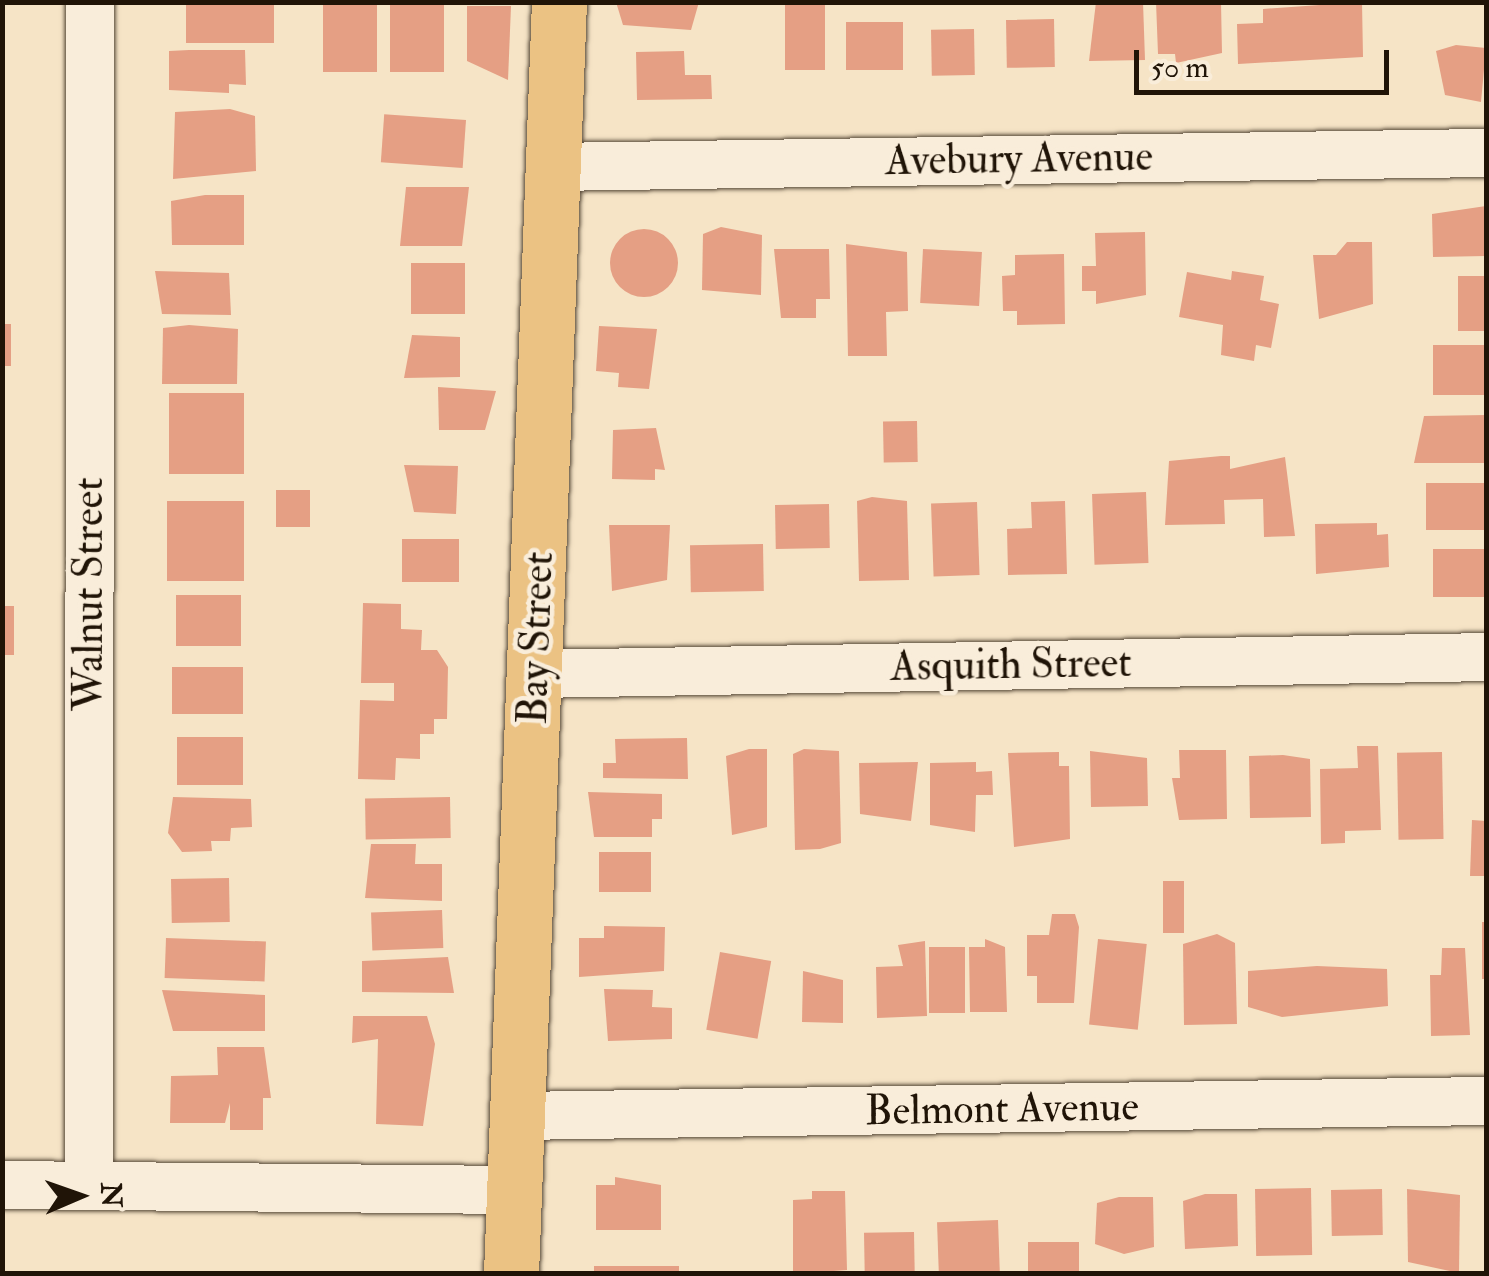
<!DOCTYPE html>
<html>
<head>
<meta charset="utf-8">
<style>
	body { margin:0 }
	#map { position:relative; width:1489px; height:1276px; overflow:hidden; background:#f6e4c6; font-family:"IM FELL Double Pica",serif }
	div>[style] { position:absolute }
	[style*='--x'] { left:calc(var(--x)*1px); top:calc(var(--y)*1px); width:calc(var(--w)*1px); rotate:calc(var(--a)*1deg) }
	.building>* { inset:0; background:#e59f84; transform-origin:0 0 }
	.round { border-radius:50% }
	.roads { filter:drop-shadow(0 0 2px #564837) drop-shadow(0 0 2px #564837) }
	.minor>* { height:48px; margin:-24px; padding:0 24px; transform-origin:24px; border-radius:24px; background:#f9edda }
	.major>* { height:55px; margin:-27.5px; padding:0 27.5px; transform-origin:27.5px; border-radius:27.5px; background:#ebc283 }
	span { translate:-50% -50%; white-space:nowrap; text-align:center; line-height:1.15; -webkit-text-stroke:9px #f9edda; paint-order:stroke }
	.street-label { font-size:42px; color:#201407 }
	.frame { position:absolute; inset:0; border:5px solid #201407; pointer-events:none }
	.north { position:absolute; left:30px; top:1146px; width:100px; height:100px; -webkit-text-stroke:8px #f9edda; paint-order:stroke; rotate:88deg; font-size:28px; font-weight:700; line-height:40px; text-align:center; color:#201407 }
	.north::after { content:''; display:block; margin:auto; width:35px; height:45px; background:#201407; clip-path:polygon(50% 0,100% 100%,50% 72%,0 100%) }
	.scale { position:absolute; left:1134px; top:50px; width:255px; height:45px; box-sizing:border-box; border:5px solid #201407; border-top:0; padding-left:12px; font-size:30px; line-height:35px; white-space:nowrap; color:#201407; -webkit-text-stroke:8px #f9edda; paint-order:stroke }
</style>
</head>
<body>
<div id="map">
	<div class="building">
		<i style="left:186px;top:2px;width:88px;height:41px"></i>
		<i style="left:390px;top:2px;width:54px;height:70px"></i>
		<i style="clip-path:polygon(616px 2px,699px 2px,691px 30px,623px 25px)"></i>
		<i style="left:785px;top:2px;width:40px;height:68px"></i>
		<i style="clip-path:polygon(1096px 2px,1143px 2px,1145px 60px,1089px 61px)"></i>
		<i style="clip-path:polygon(1156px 2px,1221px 2px,1222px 53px,1176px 63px,1175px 54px,1158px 54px)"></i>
		<i style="clip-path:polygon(1362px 2px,1363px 57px,1238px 64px,1237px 24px,1263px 23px,1263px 9px)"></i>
		<i style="left:323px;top:3px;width:54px;height:69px"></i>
		<i style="clip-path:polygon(467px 6px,511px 6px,508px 80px,467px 61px)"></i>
		<i style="left:1054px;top:19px;width:48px;height:48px;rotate:89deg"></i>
		<i style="left:846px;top:22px;width:57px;height:48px"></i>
		<i style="left:974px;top:29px;width:46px;height:43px;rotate:89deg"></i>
		<i style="clip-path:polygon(1456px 45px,1486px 48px,1481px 102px,1445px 95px,1436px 51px)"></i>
		<i style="clip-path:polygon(189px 50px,245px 50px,246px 85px,229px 84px,229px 93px,169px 90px,169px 51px)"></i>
		<i style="clip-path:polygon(684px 51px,685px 75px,711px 75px,712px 99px,637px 100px,636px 52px)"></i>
		<i style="clip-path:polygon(230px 109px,255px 116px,256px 171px,173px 179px,175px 112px)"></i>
		<i style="left:466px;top:120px;width:48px;height:82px;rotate:94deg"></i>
		<i style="clip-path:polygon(406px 187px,469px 187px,462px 246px,400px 246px)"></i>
		<i style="clip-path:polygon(205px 195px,244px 195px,244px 245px,172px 245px,171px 201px)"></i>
		<i style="clip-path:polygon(1486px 206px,1486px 256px,1433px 257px,1432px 214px)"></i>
		<i style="clip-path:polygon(721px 227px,762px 235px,761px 295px,702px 290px,703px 234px)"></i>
		<i class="round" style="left:610px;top:229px;width:68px;height:68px"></i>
		<i style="clip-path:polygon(1145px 232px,1146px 295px,1096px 304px,1096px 291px,1082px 291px,1082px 266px,1096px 266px,1095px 233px)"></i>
		<i style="clip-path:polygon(1347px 242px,1372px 242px,1373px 304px,1319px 319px,1313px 255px,1336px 255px)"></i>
		<i style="clip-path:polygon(846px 244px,907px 252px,908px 311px,886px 312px,887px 356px,848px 356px)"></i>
		<i style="clip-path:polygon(774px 249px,829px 249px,830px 299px,816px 299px,816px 318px,781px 318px)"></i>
		<i style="left:923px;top:249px;width:59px;height:54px;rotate:3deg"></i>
		<i style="clip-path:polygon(1064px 254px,1065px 324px,1017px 325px,1017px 311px,1003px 311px,1002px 276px,1015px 275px,1015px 255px)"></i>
		<i style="left:411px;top:263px;width:54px;height:51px"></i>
		<i style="clip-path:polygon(155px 271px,229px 273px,231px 315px,162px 314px)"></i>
		<i style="clip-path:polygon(1232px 271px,1264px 276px,1260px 300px,1279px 304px,1271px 348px,1256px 345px,1254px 361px,1221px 355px,1223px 325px,1179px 317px,1187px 272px,1231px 280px)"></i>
		<i style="left:1486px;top:276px;width:55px;height:28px;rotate:90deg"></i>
		<i style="left:2px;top:324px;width:9px;height:42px"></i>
		<i style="clip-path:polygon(189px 325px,238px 329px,237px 384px,162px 384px,163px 328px)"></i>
		<i style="clip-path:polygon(599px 326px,657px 329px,649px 389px,618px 387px,619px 373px,596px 371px)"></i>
		<i style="clip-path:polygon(412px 335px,460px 337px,460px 377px,404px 378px)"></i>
		<i style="left:1433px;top:345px;width:53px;height:50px"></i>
		<i style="clip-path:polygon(438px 387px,496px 391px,485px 430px,439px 430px)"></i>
		<i style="left:244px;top:393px;width:81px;height:75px;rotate:90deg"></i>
		<i style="clip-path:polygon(1486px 415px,1486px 463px,1414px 463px,1424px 416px)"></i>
		<i style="left:917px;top:421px;width:41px;height:34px;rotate:89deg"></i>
		<i style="clip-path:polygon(656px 428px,665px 470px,655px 469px,655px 480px,612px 479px,613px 430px)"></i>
		<i style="clip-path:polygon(1221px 456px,1230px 456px,1230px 469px,1285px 457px,1295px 536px,1264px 537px,1263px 499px,1224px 500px,1225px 524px,1165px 525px,1169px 461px)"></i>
		<i style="clip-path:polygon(404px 465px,458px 466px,456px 514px,414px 512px)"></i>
		<i style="left:1486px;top:483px;width:47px;height:60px;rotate:90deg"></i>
		<i style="left:276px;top:490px;width:34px;height:37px"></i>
		<i style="left:1146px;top:492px;width:71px;height:54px;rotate:88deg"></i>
		<i style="clip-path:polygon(872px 497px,907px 501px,909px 580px,859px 581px,857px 501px)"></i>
		<i style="left:244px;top:501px;width:80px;height:77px;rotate:90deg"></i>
		<i style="clip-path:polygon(1065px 501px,1067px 574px,1008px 575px,1007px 529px,1032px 528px,1031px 502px)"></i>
		<i style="left:977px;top:502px;width:73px;height:46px;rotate:88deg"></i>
		<i style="left:829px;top:504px;width:44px;height:54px;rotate:89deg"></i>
		<i style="clip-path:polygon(1377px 523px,1377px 535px,1388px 534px,1389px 567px,1316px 574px,1315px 524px)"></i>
		<i style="clip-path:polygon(609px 525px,670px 525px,667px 580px,612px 591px)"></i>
		<i style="left:402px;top:539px;width:57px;height:43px"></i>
		<i style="left:763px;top:544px;width:47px;height:73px;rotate:89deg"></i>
		<i style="left:1486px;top:549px;width:48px;height:53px;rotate:90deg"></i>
		<i style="left:176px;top:595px;width:65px;height:51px"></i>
		<i style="clip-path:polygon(363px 603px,401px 604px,401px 629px,422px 630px,421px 650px,437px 650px,448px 667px,447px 719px,434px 719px,434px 734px,420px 734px,420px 759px,396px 758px,395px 780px,358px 779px,360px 700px,394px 701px,394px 683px,361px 683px)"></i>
		<i style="left:2px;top:606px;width:12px;height:49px"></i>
		<i style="left:172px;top:667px;width:71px;height:47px"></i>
		<i style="left:177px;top:737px;width:66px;height:48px"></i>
		<i style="clip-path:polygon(687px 738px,688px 779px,603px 778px,603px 763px,616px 763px,615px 739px)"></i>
		<i style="clip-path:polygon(1357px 746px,1378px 746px,1381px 830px,1345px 831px,1345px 843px,1321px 844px,1320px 769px,1358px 768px)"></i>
		<i style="clip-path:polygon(749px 749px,767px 749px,767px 827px,732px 835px,726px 756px)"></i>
		<i style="clip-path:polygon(804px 749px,839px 751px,841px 843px,820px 849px,795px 850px,793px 754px)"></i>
		<i style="clip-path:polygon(1179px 750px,1226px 750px,1227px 819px,1179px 820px,1172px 778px,1180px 778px)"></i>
		<i style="clip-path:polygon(1090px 751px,1147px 758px,1148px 806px,1091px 807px)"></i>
		<i style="clip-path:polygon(1059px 752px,1059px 766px,1069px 766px,1070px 839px,1014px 847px,1008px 753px)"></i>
		<i style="left:1442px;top:752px;width:87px;height:45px;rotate:89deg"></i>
		<i style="clip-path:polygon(1283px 755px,1310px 759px,1311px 817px,1250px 818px,1249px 756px)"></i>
		<i style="clip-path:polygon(918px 762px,911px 821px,860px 814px,859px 763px)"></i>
		<i style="clip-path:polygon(976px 762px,976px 772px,992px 771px,993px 795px,976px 795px,975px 832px,930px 825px,930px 763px)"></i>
		<i style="clip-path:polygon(588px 792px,662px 794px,662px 819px,652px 819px,652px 837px,594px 837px)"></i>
		<i style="clip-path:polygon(173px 797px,251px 799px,252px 827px,231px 828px,230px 841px,211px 841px,212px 851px,182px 852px,168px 833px)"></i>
		<i style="left:450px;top:797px;width:41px;height:85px;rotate:89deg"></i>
		<i style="clip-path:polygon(1472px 820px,1486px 821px,1486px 876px,1470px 876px)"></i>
		<i style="clip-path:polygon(371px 844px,416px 844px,415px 864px,442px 864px,442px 901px,365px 898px)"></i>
		<i style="left:599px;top:852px;width:52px;height:40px"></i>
		<i style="left:229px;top:878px;width:44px;height:58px;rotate:89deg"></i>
		<i style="left:1163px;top:881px;width:21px;height:52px"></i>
		<i style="left:442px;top:910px;width:38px;height:71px;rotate:88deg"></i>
		<i style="clip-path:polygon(1052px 914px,1075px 914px,1079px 927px,1074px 1003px,1037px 1003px,1037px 976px,1027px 976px,1027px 935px,1049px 935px)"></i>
		<i style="left:1482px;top:922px;width:4px;height:57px"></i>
		<i style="clip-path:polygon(604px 926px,665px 927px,664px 971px,579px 977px,579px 938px,604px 938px)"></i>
		<i style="clip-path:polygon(1217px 934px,1235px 943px,1237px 1024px,1184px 1025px,1183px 944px)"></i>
		<i style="left:166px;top:938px;width:100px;height:40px;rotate:2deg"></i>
		<i style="clip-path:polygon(985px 939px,1005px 947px,1007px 1012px,970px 1012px,969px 947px,985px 947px)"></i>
		<i style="left:1098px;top:939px;width:49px;height:86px;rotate:6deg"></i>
		<i style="clip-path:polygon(925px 941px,927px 1016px,877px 1018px,876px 967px,903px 966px,898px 945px)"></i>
		<i style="left:929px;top:947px;width:36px;height:66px"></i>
		<i style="clip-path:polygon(1442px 948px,1465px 948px,1470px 1035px,1431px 1036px,1430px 975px,1441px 975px)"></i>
		<i style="left:720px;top:952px;width:52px;height:79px;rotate:10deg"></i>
		<i style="clip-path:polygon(448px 957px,454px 993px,362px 992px,362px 961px)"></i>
		<i style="clip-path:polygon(1317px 966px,1387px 969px,1388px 1006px,1282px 1017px,1248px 1007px,1248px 971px)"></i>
		<i style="clip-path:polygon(803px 971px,843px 980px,843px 1023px,802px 1022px)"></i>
		<i style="clip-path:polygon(604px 989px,653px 990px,652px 1007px,672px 1008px,672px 1039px,608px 1041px)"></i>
		<i style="clip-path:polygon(162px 990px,265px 995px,265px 1031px,173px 1031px)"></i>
		<i style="clip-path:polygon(353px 1016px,427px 1016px,435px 1044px,423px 1126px,376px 1124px,378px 1039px,352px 1043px)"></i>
		<i style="clip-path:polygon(217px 1047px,264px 1047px,271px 1098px,263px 1098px,263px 1130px,230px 1130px,230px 1103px,225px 1123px,170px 1123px,171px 1076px,218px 1075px)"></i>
		<i style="clip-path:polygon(615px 1177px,661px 1185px,661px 1230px,596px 1230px,596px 1185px,615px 1185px)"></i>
		<i style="left:1311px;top:1188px;width:67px;height:56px;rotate:89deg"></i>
		<i style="left:1382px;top:1189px;width:46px;height:51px;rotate:89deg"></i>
		<i style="clip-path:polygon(1407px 1189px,1460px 1195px,1459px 1273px,1408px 1262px)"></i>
		<i style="clip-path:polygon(812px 1191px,845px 1191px,847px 1270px,793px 1274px,793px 1200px,812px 1199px)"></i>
		<i style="clip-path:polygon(1205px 1194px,1237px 1194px,1238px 1246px,1185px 1249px,1183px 1201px)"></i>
		<i style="clip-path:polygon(1119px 1197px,1153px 1197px,1154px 1247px,1124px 1254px,1095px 1244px,1097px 1203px)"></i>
		<i style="left:998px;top:1220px;width:51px;height:61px;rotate:88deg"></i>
		<i style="left:914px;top:1232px;width:42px;height:50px;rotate:89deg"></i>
		<i style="left:1079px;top:1242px;width:32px;height:51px;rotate:90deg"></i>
		<i style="left:679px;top:1266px;width:8px;height:85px;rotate:90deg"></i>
	</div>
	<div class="roads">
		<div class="minor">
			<i style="--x:551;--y:167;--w:935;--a:-0.86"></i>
			<i style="--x:535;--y:674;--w:951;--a:-1.02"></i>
			<i style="--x:518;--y:1116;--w:968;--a:-0.89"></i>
			<i style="--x:2;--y:1185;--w:513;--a:0.56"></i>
			<i style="--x:89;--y:1186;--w:1184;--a:-89.95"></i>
		</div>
		<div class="major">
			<i style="--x:511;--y:1274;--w:1273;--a:-87.84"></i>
		</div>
	</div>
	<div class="street-label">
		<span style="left:1019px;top:159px;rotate:-1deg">Avebury Avenue</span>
		<span style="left:89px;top:594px;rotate:-90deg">Walnut Street</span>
		<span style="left:536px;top:638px;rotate:-88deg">Bay Street</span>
		<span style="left:1011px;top:665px;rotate:-1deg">Asquith Street</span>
		<span style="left:1002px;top:1109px;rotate:-1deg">Belmont Avenue</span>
	</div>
	<div class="frame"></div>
	<div class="north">N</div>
	<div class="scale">50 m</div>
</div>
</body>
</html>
